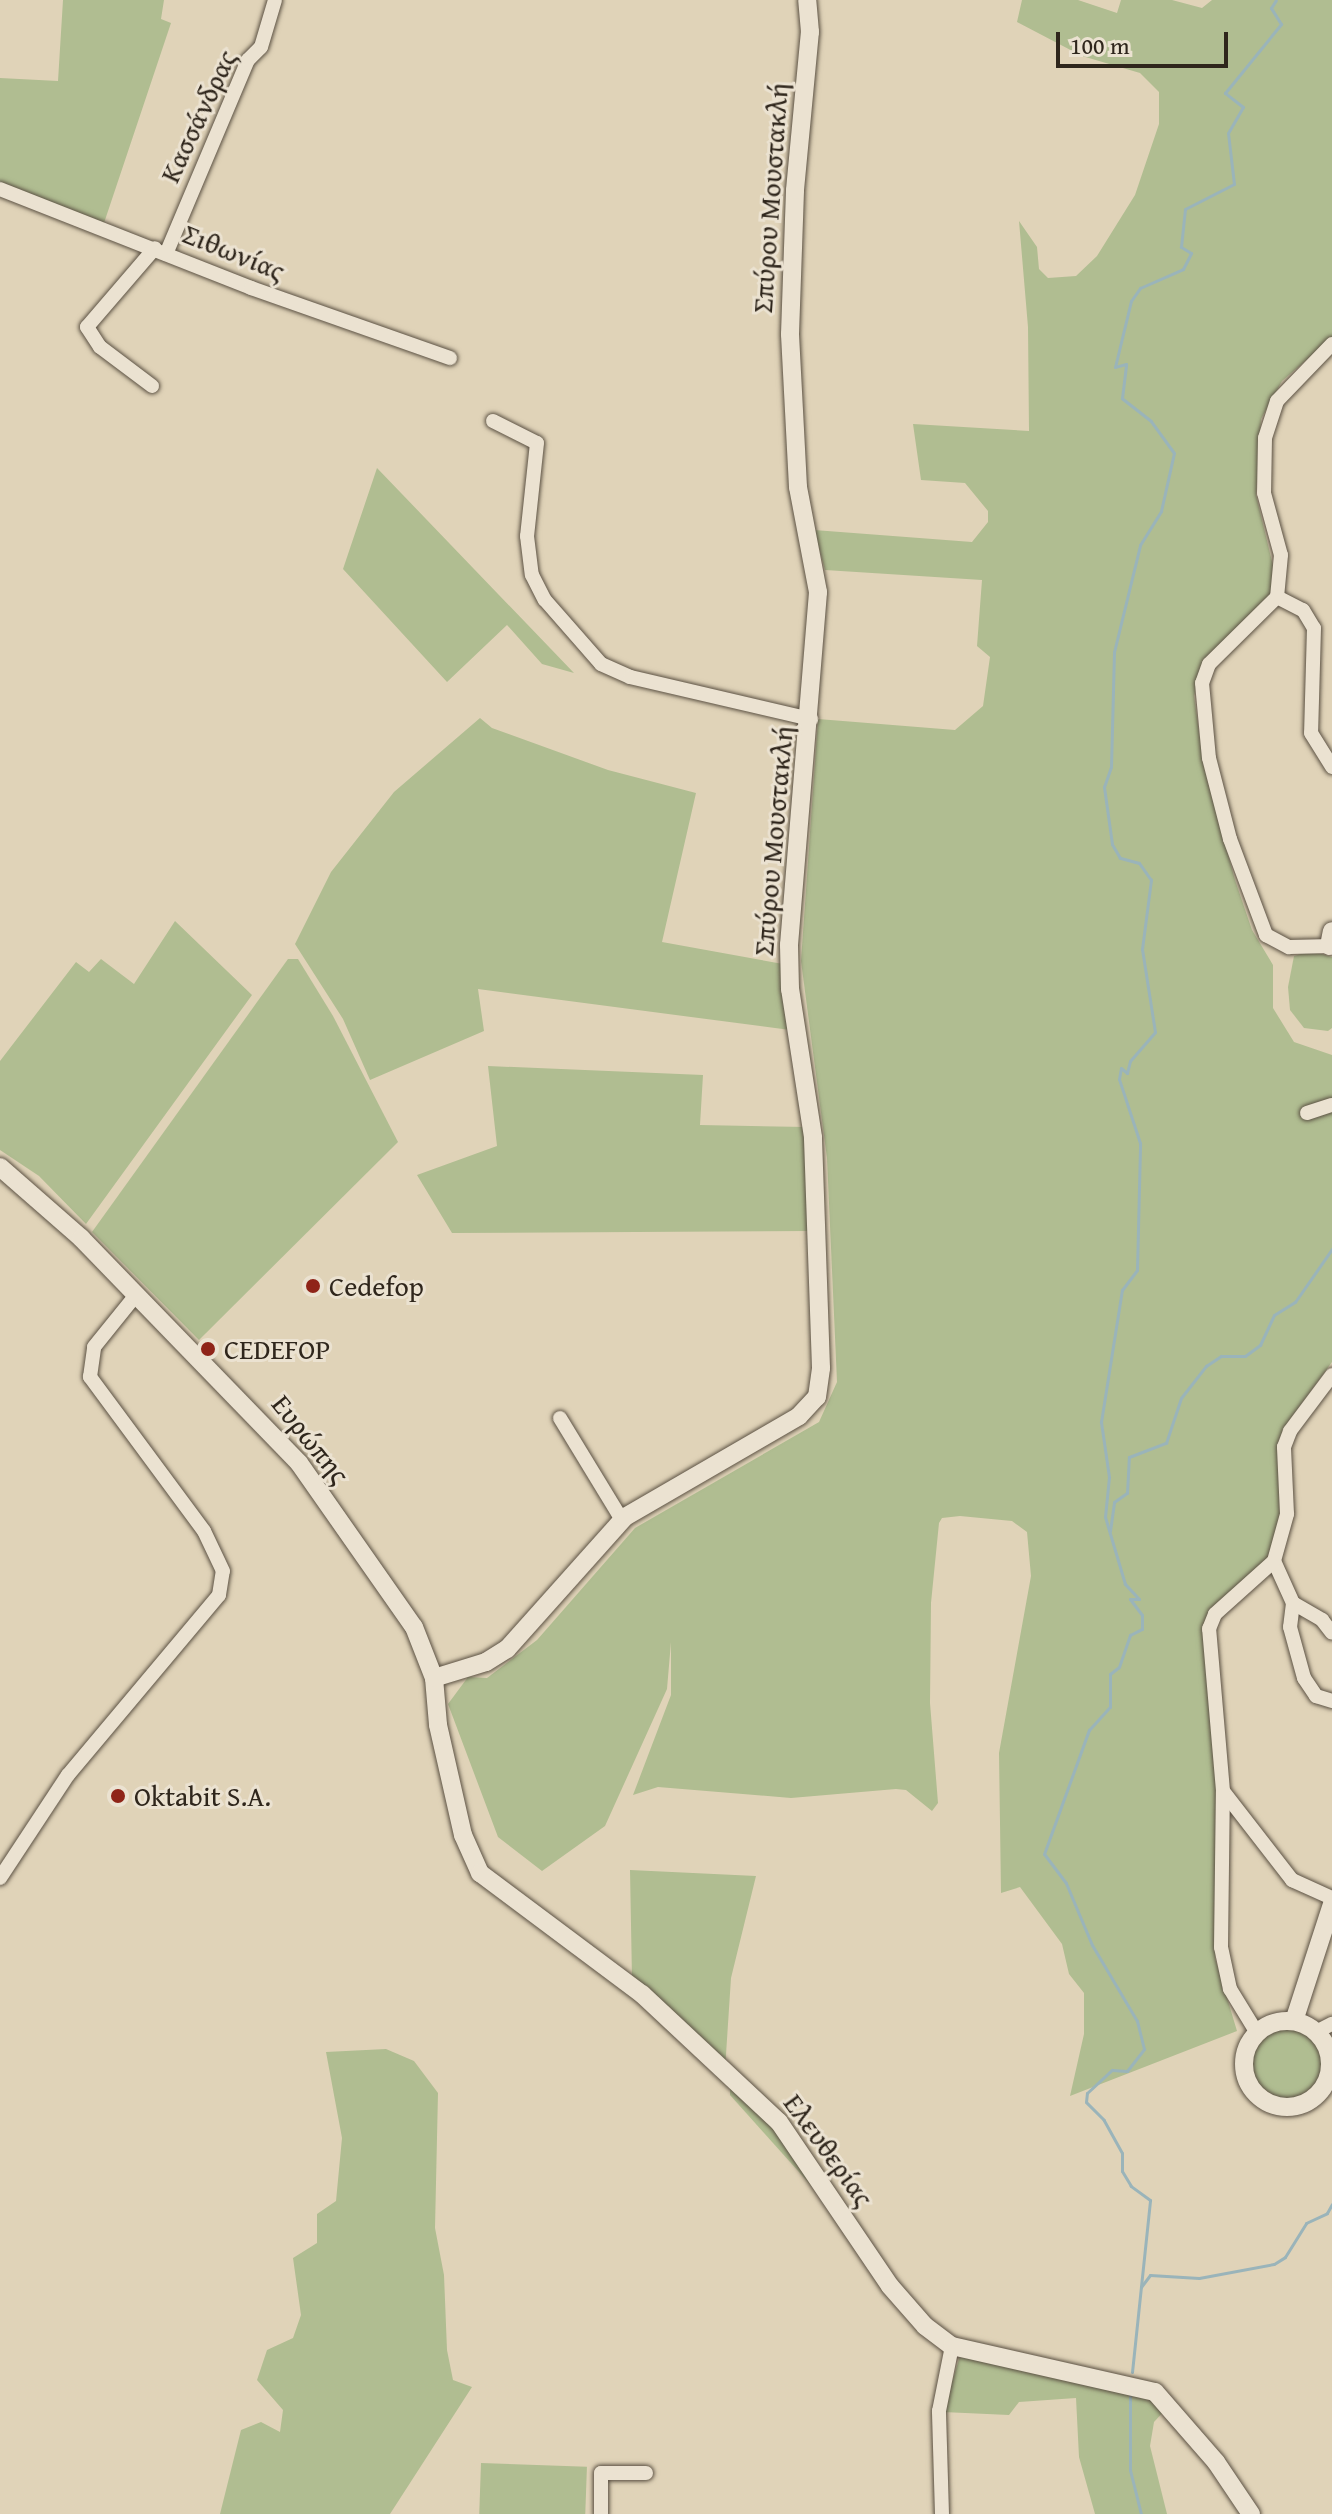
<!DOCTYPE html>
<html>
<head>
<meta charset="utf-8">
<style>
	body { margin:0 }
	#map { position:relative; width:1332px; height:2514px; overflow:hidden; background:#e0d3b8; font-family:"Gentium Book Plus",serif }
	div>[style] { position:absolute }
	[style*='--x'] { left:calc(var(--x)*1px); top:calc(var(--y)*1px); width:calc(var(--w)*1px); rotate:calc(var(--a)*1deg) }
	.green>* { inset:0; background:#b0bd91; transform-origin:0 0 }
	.round { border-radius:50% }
	.stream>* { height:3px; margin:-1.5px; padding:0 1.5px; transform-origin:1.5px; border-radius:1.5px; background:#9ab4ba }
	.roads { filter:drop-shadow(0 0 2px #5b5143) drop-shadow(0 0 2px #5b5143) }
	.street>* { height:14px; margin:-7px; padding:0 7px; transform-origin:7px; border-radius:7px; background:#ebe2d1 }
	.secondary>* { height:18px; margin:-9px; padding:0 9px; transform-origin:9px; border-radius:9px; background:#ebe2d1 }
	.secondary>.ring { margin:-9px; padding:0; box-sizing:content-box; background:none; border:18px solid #ebe2d1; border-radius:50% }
	.dots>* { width:22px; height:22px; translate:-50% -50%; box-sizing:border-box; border:4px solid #ebe2d1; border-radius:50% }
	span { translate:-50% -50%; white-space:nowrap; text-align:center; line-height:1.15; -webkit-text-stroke:6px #ebe2d1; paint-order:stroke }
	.street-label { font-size:28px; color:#2f261c }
	.poi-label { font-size:28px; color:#2f261c }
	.left { translate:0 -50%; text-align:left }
	.scale { position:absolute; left:1056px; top:32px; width:172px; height:36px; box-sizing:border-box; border:4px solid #2f261c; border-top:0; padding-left:10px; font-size:24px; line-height:28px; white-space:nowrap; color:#2f261c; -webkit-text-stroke:6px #ebe2d1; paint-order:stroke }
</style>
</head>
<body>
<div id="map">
	<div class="green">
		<i style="clip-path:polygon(63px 0,164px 0,161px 19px,171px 23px,104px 223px,0 185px,0 78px,58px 81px)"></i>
		<i style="clip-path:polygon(1022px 0,1078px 0,1117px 13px,1121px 0,1172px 0,1202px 8px,1212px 0,1332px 0,1332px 338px,1282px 381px,1261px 419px,1256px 495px,1275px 574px,1269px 599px,1204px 659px,1194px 696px,1204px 767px,1235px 880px,1252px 930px,1273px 965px,1273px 1008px,1294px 1042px,1332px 1055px,1332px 1362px,1291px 1418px,1288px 1483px,1274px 1546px,1264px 1562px,1217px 1604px,1206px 1669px,1216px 1779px,1215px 1958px,1237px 2031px,1070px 2096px,1084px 2034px,1084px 1993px,1069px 1974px,1062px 1944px,1020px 1887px,1001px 1893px,999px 1753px,1031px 1576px,1027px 1532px,1012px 1521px,960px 1516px,942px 1518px,939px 1523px,931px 1603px,930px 1703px,938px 1803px,932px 1811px,906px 1790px,896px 1789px,791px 1798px,658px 1787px,633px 1795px,671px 1695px,671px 1642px,667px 1689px,605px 1826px,542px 1871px,498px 1837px,448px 1704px,468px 1677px,487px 1678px,537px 1640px,635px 1528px,819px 1422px,837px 1382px,827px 1158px,801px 961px,818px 719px,955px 730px,983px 706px,990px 657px,977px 646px,982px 580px,825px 570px,814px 530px,972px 542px,988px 522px,988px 511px,965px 483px,921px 480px,913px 424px,1029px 431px,1028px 327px,1019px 221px,1037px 247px,1039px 269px,1048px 278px,1076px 276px,1097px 256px,1135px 195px,1159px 124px,1159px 92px,1140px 73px,1082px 56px,1017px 22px)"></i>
		<i style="clip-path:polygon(377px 468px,574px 673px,542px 664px,507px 625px,447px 682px,343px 569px)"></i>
		<i style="clip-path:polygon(480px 718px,492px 728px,608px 770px,696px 793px,662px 942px,783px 964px,790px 1030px,478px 989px,484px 1031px,370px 1080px,343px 1019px,295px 944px,331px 872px,394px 792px)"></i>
		<i style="clip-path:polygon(175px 921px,252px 995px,86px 1224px,39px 1176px,0 1150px,0 1061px,76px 962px,89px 972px,101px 959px,134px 984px)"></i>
		<i style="clip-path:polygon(1311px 951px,1332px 957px,1332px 1028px,1328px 1031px,1304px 1028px,1290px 1010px,1288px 987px,1294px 956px)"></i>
		<i style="clip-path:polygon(288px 959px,298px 959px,333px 1016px,398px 1142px,199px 1340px,92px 1232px)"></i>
		<i style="clip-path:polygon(488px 1066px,703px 1075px,700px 1125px,806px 1127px,809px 1231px,452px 1233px,417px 1175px,497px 1146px)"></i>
		<i style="clip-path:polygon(630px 1870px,756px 1876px,731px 1978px,725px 2070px,632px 1979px)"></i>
		<i class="round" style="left:1249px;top:2027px;width:76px;height:76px"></i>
		<i style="clip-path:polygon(386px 2049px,414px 2061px,438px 2093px,435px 2228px,444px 2275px,447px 2350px,453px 2380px,472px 2387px,390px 2514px,220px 2514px,241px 2430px,261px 2422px,280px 2432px,283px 2410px,257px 2380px,267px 2350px,293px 2338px,301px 2315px,293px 2258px,317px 2243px,317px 2214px,336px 2201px,342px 2138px,326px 2052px)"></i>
		<i style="clip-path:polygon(730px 2085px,757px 2107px,842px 2220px,730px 2095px)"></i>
		<i style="clip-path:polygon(960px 2356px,1137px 2388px,1167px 2408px,1154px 2422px,1150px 2446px,1167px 2514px,1095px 2514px,1079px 2457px,1076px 2398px,1019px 2402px,1009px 2415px,943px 2412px)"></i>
		<i style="left:481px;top:2463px;width:106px;height:51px;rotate:2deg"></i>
	</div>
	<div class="stream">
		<i style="--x:1110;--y:1531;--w:29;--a:-82"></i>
		<i style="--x:1114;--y:1502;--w:16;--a:-35"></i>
		<i style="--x:1127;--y:1493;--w:36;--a:-87"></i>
		<i style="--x:1129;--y:1457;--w:40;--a:-21"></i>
		<i style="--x:1166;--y:1443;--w:47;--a:-71.6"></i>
		<i style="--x:1181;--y:1398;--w:41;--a:-52"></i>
		<i style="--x:1206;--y:1366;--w:18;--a:-34"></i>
		<i style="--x:1221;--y:1356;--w:24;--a:0"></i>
		<i style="--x:1245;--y:1356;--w:19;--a:-36"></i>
		<i style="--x:1260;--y:1345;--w:33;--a:-65"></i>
		<i style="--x:1274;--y:1315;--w:25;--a:-32"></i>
		<i style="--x:1295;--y:1302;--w:65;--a:-55.1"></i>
		<i style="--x:1141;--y:2287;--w:15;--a:-53"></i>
		<i style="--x:1150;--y:2275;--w:49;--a:3.5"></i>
		<i style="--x:1199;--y:2278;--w:76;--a:-10.6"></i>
		<i style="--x:1274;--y:2264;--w:13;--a:-32"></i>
		<i style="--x:1285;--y:2257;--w:40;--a:-58"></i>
		<i style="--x:1306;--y:2223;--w:23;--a:-25"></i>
		<i style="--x:1327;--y:2213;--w:10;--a:-61"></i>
		<i style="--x:1132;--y:2372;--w:173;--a:-84"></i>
		<i style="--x:1150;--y:2200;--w:24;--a:-144"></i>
		<i style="--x:1131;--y:2186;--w:17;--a:-121"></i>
		<i style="--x:1122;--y:2171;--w:18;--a:-90"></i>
		<i style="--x:1122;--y:2153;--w:38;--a:-119"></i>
		<i style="--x:1104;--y:2120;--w:25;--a:-135"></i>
		<i style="--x:1086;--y:2102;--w:9;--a:-84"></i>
		<i style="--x:1087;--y:2093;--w:34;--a:-43"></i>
		<i style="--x:1112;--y:2070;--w:15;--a:4"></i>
		<i style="--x:1127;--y:2071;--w:28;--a:-52"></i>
		<i style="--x:1144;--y:2049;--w:29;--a:-104"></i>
		<i style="--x:1137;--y:2021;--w:88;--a:-120.6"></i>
		<i style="--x:1092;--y:1945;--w:67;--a:-112.8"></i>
		<i style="--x:1066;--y:1883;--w:36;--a:-127"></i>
		<i style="--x:1044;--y:1854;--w:132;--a:-70.1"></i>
		<i style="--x:1089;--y:1730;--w:31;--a:-48"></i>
		<i style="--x:1110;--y:1707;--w:33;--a:-90"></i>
		<i style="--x:1110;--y:1674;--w:11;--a:-38"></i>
		<i style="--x:1119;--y:1667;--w:34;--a:-71"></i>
		<i style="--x:1130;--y:1635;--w:13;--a:-27"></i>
		<i style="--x:1142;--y:1629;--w:14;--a:-90"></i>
		<i style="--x:1142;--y:1615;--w:20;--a:-127"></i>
		<i style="--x:1130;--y:1599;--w:9;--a:0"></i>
		<i style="--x:1139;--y:1599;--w:21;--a:-133"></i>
		<i style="--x:1125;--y:1584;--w:70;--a:-106.6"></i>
		<i style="--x:1105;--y:1517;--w:40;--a:-84.3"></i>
		<i style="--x:1109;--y:1477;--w:56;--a:-98.3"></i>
		<i style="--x:1101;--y:1422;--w:134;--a:-81"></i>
		<i style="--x:1122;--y:1290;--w:25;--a:-53"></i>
		<i style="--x:1137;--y:1270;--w:127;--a:-88.6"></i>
		<i style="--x:1140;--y:1143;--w:67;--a:-108.2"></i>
		<i style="--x:1119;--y:1079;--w:11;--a:-80"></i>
		<i style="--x:1121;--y:1068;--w:8;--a:40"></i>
		<i style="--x:1127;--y:1073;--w:12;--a:-76"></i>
		<i style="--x:1130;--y:1061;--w:38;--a:-49"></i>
		<i style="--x:1155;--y:1032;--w:84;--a:-98.9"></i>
		<i style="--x:1142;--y:949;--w:70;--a:-82.6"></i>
		<i style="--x:1151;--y:880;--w:21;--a:-125"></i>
		<i style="--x:1139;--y:863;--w:20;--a:-165"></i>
		<i style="--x:1120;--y:858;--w:16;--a:-120"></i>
		<i style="--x:1112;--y:844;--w:58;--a:-98"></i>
		<i style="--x:1104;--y:787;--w:21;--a:-71"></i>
		<i style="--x:1111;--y:767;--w:115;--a:-88.5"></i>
		<i style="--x:1114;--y:652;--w:110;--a:-76.3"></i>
		<i style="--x:1140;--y:545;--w:40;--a:-58"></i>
		<i style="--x:1161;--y:511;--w:59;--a:-77.4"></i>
		<i style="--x:1174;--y:453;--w:39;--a:-126"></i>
		<i style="--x:1151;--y:421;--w:37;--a:-142"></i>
		<i style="--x:1122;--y:398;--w:34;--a:-83"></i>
		<i style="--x:1126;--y:364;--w:11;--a:165"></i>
		<i style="--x:1115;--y:367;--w:68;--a:-76.4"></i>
		<i style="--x:1131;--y:301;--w:16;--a:-55"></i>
		<i style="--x:1140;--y:288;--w:47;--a:-23.8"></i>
		<i style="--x:1183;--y:269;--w:18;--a:-63"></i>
		<i style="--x:1191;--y:253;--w:12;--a:-149"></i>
		<i style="--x:1181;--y:247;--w:38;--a:-84"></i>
		<i style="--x:1185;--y:209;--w:55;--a:-27"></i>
		<i style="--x:1234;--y:184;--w:51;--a:-96.7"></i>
		<i style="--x:1228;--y:133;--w:30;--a:-60"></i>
		<i style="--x:1243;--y:107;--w:23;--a:-142"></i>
		<i style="--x:1225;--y:93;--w:89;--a:-50.9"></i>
		<i style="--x:1281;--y:24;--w:19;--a:-122"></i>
		<i style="--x:1271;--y:8;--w:9;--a:-58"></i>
		<i style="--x:1130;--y:2395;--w:75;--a:90"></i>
		<i style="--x:1130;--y:2470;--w:45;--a:76"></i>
	</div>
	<div class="roads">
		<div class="street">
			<i style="--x:0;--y:189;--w:270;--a:21.5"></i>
			<i style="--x:251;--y:288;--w:211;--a:19.4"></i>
			<i style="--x:166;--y:254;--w:211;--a:-67.1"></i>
			<i style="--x:248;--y:60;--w:18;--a:-45"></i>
			<i style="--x:261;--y:47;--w:49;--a:-73.4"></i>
			<i style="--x:1332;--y:344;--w:79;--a:134"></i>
			<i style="--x:1277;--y:401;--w:39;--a:108"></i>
			<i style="--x:1265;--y:438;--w:55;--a:91"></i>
			<i style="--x:1264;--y:493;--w:64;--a:74.7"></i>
			<i style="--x:1281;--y:555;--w:42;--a:95.4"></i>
			<i style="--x:1277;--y:597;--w:95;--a:135.4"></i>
			<i style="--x:1209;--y:664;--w:20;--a:110"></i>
			<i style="--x:1202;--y:683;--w:75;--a:84.7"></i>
			<i style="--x:1209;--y:758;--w:84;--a:75.5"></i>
			<i style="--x:1230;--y:839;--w:103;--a:69.4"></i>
			<i style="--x:1266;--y:935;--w:26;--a:28"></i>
			<i style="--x:1289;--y:947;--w:43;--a:-1.3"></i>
			<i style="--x:152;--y:386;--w:65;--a:-143.1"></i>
			<i style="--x:100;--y:347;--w:24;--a:-123"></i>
			<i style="--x:87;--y:327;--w:104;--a:-49.3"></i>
			<i style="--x:493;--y:421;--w:49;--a:26.6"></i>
			<i style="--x:537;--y:443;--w:94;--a:96.1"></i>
			<i style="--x:527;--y:536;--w:39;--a:83"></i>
			<i style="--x:532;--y:575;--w:28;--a:63"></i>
			<i style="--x:545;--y:600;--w:85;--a:48.8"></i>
			<i style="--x:601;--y:664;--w:32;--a:24"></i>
			<i style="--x:630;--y:677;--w:186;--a:13.1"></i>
			<i style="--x:1277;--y:597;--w:29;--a:27"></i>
			<i style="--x:1303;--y:610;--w:21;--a:59"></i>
			<i style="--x:1314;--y:628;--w:105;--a:91.6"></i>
			<i style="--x:1311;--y:733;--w:40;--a:58"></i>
			<i style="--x:1307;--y:1113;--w:26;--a:-18"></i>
			<i style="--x:560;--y:1418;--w:119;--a:58.7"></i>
			<i style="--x:1274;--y:1561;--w:46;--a:65.7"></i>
			<i style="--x:1293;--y:1603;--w:34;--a:30"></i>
			<i style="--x:1322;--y:1620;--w:16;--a:52"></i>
			<i style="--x:1293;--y:1603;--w:24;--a:97"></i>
			<i style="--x:1290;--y:1627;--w:53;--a:74.6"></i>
			<i style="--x:1304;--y:1678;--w:22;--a:56"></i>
			<i style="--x:1316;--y:1696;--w:17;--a:17"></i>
			<i style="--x:1223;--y:1791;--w:113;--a:52.2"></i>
			<i style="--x:1292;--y:1880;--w:44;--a:24.2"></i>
			<i style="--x:0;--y:1878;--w:123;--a:-56.6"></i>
			<i style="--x:68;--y:1775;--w:235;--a:-50"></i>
			<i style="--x:219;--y:1595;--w:24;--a:-81"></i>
			<i style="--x:223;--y:1571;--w:44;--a:-115.4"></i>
			<i style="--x:204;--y:1531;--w:192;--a:-126.5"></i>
			<i style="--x:90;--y:1377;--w:30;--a:-82"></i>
			<i style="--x:94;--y:1347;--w:67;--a:-51.1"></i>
			<i style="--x:1316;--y:2032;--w:18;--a:-27"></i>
			<i style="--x:1257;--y:2033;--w:52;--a:-121.5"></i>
			<i style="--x:1230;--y:1989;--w:43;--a:-102.1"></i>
			<i style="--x:1221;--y:1947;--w:156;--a:-89.3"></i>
			<i style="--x:1223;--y:1791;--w:163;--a:-94.9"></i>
			<i style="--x:1209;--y:1629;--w:16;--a:-68"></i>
			<i style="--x:1215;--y:1614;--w:79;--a:-41.9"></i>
			<i style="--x:1274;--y:1561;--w:49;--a:-74.5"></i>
			<i style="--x:1287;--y:1514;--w:67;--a:-92.6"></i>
			<i style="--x:1284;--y:1447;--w:17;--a:-69"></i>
			<i style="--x:1290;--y:1431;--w:70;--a:-53.1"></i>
			<i style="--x:601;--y:2514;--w:41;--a:-90"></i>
			<i style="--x:601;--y:2473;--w:45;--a:0"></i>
			<i style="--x:942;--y:2514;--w:103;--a:-91.7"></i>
			<i style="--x:939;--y:2411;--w:66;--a:-78.7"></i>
		</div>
		<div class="secondary">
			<i style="--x:1329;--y:946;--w:15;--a:-79"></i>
			<i style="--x:0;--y:1167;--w:108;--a:41.2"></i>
			<i style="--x:81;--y:1238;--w:313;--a:45.9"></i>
			<i style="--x:299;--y:1463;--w:200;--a:55"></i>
			<i style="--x:414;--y:1627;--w:55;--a:68.6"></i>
			<i style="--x:434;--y:1678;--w:47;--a:85.1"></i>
			<i style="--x:438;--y:1725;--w:113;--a:77.2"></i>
			<i style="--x:463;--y:1835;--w:42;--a:65.9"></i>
			<i style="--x:480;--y:1873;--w:202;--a:36.8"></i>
			<i style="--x:642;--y:1994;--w:187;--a:43.1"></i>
			<i style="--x:779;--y:2122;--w:198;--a:55.9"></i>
			<i style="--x:890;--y:2286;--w:53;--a:48.8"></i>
			<i style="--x:925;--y:2326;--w:34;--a:37"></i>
			<i style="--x:952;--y:2346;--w:208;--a:12.8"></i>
			<i style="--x:1155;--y:2392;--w:93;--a:48.9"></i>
			<i style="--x:1216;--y:2462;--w:63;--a:56.1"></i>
			<i style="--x:434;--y:1678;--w:54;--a:-17.1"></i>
			<i style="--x:486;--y:1662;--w:25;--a:-32"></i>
			<i style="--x:507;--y:1649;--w:177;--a:-48.2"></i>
			<i style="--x:625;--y:1517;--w:201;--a:-30.1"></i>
			<i style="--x:799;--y:1416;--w:26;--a:-47"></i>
			<i style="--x:817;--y:1397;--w:29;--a:-82"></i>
			<i style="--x:821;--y:1368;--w:231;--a:-92"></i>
			<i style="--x:813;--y:1137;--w:150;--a:-98.8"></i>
			<i style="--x:790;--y:989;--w:44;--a:-91.3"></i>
			<i style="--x:789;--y:945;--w:354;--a:-85.3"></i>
			<i style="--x:818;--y:592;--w:107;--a:-100.8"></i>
			<i style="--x:798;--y:487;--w:153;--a:-93"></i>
			<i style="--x:790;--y:334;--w:144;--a:-88"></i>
			<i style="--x:795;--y:190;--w:159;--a:-84.6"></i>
			<i style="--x:810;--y:32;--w:32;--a:-95"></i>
			<i class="ring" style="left:1244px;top:2021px;width:68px;height:68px"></i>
			<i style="--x:1294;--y:2021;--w:123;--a:-72"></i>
		</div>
	</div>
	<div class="dots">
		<i style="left:313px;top:1286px;background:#8f2418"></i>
		<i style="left:208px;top:1349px;background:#8f2418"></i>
		<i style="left:118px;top:1796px;background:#8f2418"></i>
	</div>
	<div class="street-label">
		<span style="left:198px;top:116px;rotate:-65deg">Κασσάνδρας</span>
		<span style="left:770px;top:198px;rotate:-86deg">Σπύρου Μουστακλή</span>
		<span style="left:234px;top:252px;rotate:22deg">Σιθωνίας</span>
		<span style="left:773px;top:841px;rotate:-85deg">Σπύρου Μουστακλή</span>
		<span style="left:311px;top:1439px;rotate:51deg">Ευρώπης</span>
		<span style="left:829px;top:2150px;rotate:54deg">Ελευθερίας</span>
	</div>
	<div class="poi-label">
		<span class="left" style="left:329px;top:1286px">Cedefop</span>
		<span class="left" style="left:224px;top:1349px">CEDEFOP</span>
		<span class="left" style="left:134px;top:1796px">Oktabit S.A.</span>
	</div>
	<div class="scale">100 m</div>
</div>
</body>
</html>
